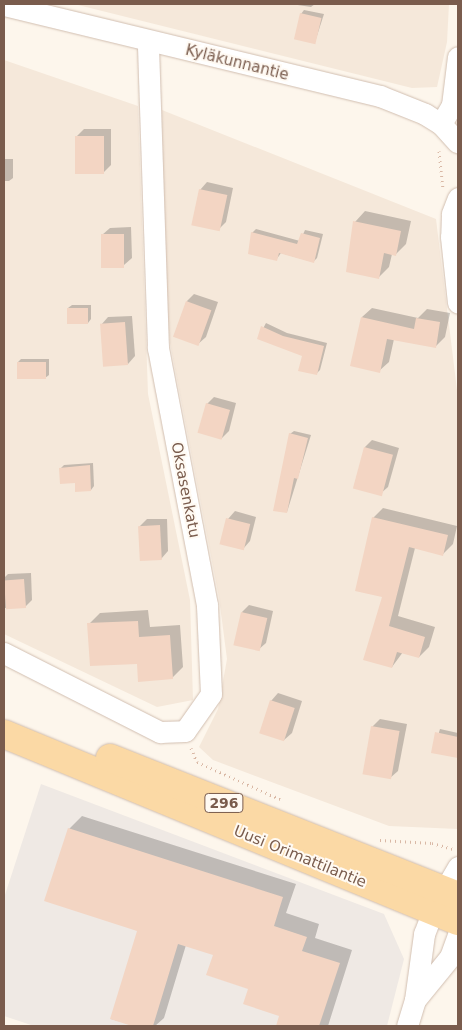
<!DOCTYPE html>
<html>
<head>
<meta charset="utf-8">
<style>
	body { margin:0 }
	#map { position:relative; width:462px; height:1030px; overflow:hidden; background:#fdf6ec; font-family:"DejaVu Sans",sans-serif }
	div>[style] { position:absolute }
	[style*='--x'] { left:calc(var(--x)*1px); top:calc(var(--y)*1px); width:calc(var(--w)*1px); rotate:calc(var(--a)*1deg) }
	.residential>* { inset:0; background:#f5e8da }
	.industrial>* { inset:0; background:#efe9e4 }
	.shadow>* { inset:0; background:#0003 }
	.building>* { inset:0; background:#f3d5c3; transform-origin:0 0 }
	.path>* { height:3px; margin-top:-1.5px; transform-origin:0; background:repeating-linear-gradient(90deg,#d9b8a5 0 1px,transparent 0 5px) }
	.roads { filter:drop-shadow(0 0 1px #d1beb0) drop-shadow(0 0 1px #d1beb0) }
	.minor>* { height:21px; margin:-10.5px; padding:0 10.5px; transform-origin:10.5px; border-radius:10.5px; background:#fff }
	.primary>* { height:28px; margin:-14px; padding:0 14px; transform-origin:14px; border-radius:14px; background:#fbd9a5 }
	span { translate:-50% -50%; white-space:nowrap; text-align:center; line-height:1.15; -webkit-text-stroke:4px #fffaf3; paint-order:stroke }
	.shield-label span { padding:1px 4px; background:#fffaf3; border:1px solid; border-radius:4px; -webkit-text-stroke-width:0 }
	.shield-label { font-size:14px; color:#7a5c4d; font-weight:700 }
	.street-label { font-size:15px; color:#7a5c4d }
	.frame { position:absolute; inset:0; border:5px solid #7a5c4d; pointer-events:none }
</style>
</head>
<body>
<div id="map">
	<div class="residential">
		<i style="clip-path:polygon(74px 4px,449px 4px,447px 42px,437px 87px,412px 88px)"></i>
		<i style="clip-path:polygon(4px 60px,138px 106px,148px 394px,190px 600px,193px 700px,157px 707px,4px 634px)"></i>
		<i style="clip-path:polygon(162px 110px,436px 219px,458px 398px,458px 829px,389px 826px,213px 760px,199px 747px,218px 709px,227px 659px,219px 598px,170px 343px,164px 267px)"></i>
	</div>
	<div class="industrial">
		<i style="clip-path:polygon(41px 784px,384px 914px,404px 959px,387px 1026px,34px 1026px,4px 1016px,4px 898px)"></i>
	</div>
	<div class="shadow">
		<i style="clip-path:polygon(291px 4px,315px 4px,311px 7px)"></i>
		<i style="clip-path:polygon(304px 10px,324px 14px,315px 42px,301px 14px)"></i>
		<i style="clip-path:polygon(84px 129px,111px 129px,111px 165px,104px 172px,76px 137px)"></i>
		<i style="clip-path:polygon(4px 159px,13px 159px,13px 178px,9px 181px,4px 181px)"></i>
		<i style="clip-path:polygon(207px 182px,233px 188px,226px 222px,219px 229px,200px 190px)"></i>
		<i style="clip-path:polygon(365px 211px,411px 221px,406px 244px,396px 254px,392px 254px,389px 267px,378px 278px,355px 222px)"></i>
		<i style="clip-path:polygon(131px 227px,132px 258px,124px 265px,102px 235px,110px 228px)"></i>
		<i style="clip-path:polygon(256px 229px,300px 241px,305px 230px,323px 234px,317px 258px,313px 262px,281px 253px,276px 260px,252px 233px)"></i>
		<i style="clip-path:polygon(194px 294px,218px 302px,206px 337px,198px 344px,187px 301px)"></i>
		<i style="clip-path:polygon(72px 305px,91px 305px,91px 319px,88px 323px,68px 308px)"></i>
		<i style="clip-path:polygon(372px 308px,418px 318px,427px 309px,450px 313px,445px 337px,435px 347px,394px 339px,389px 362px,379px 371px,362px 317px)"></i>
		<i style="clip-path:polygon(132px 316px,135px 356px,128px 364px,101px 325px,108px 317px)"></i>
		<i style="clip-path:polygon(266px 323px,287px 333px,327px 343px,320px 370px,316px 374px,303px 355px,258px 338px)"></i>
		<i style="clip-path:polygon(21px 359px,49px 359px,49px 375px,45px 378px,18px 362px)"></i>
		<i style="clip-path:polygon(214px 397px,236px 403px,229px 431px,221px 439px,207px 404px)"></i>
		<i style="clip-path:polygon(294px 431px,311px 435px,287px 512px,290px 434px)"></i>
		<i style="clip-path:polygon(372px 440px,399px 448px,388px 487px,380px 494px,365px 447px)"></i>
		<i style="clip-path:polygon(93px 463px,94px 486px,91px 490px,61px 468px,64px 465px)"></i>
		<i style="clip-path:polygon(383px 508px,457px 526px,453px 544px,443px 554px,415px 548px,398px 616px,435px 627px,429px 647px,419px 657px,403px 652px,392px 667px,373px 518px)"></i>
		<i style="clip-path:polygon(235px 511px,256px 517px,250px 541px,243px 549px,228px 519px)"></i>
		<i style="clip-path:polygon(147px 519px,167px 519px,168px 551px,161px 559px,139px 527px)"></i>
		<i style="clip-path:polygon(31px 573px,32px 600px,25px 607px,4px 608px,4px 578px,8px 574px)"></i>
		<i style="clip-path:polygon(249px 605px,273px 611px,266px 643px,258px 650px,242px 612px)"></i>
		<i style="clip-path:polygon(148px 610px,150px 627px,180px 625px,183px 667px,172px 678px,138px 663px,89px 624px,100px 613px)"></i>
		<i style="clip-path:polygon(278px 693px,302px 701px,292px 733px,284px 740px,271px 701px)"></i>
		<i style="clip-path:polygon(380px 719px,407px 724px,398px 771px,390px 778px,372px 727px)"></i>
		<i style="clip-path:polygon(440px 729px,458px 733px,458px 757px,433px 752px)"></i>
		<i style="clip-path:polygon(82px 816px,296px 884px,286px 913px,319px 924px,315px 938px,352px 950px,328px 1026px,277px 1026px,281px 1015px,215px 954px,186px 945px,164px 1018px,155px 1026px,136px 1026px,111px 1019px,139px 930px,69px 829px)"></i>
	</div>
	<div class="building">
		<i style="left:300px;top:13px;width:22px;height:27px;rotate:13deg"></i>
		<i style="left:75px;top:136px;width:29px;height:38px"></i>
		<i style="left:199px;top:189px;width:29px;height:37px;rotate:12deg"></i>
		<i style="clip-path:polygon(353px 221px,401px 231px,396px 256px,384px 253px,379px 279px,346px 272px)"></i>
		<i style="clip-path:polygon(251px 232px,297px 244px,301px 233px,320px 238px,314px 263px,279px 253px,277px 261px,248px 254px)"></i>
		<i style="left:101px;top:234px;width:23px;height:34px"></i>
		<i style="left:186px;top:301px;width:27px;height:38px;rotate:20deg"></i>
		<i style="left:67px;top:308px;width:21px;height:16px"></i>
		<i style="clip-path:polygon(361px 317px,414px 329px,416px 318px,440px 322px,436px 348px,387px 339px,380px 373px,350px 366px)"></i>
		<i style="left:125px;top:322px;width:43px;height:25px;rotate:86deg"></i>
		<i style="clip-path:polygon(261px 326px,283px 336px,324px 346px,317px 375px,298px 371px,302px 356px,257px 339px)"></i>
		<i style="left:17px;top:362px;width:29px;height:17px"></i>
		<i style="left:206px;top:403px;width:25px;height:31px;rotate:16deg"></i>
		<i style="clip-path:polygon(289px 433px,308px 438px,298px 479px,294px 478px,287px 513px,273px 511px)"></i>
		<i style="left:364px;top:447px;width:30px;height:43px;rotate:15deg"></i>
		<i style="clip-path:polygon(90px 465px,91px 491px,75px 492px,75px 483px,60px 484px,59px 468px)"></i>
		<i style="clip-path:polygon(372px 517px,448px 535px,443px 556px,409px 547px,389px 626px,425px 637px,419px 658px,397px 652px,392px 668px,363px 660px,382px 597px,355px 591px)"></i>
		<i style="left:226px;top:518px;width:25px;height:27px;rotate:14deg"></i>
		<i style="left:160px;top:525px;width:35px;height:22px;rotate:87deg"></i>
		<i style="left:24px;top:579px;width:29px;height:20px;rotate:86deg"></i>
		<i style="left:241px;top:612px;width:27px;height:34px;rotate:13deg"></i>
		<i style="clip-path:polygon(138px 621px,139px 637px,170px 635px,173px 679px,138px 682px,137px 664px,90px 666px,87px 623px)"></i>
		<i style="left:270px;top:700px;width:26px;height:35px;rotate:18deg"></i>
		<i style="left:371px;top:726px;width:29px;height:49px;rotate:10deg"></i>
		<i style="clip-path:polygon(435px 732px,458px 737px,458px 758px,431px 753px)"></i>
		<i style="clip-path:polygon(68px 828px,283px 897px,274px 926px,307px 937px,302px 951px,340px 963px,319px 1026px,276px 1026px,279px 1016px,243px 1004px,248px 989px,206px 975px,213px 955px,178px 944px,153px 1026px,132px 1026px,110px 1019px,137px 931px,44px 901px)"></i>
	</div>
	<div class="path">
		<i style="--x:439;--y:151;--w:36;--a:84"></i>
		<i style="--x:191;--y:748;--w:15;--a:67"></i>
		<i style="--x:197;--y:762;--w:91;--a:24"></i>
		<i style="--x:380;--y:840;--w:52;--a:3.3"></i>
		<i style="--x:432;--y:843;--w:22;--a:16"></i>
	</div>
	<div class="roads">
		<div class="minor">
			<i style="--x:4;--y:5;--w:387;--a:13.6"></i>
			<i style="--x:380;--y:96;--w:48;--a:21.8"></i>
			<i style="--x:425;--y:114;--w:19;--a:32"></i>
			<i style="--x:441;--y:124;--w:25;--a:48"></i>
			<i style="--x:441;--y:124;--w:22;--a:-60"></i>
			<i style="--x:452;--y:105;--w:48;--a:-82.9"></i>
			<i style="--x:458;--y:198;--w:17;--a:111"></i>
			<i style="--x:452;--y:214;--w:23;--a:92"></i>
			<i style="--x:451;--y:237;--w:66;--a:83.9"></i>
			<i style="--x:4;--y:653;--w:175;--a:26.9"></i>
			<i style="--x:160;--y:732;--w:25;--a:-2"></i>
			<i style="--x:185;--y:731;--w:45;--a:-54.9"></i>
			<i style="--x:211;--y:694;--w:89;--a:-92.6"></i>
			<i style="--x:207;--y:605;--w:262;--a:-100.8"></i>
			<i style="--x:158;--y:348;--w:306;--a:-91.9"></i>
			<i style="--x:415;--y:1000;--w:55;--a:-50.9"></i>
			<i style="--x:450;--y:957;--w:23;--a:-70"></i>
			<i style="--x:407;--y:1026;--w:27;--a:-73"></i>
			<i style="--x:415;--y:1000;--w:67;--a:-82.2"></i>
			<i style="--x:424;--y:934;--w:26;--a:-69"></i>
			<i style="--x:433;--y:910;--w:50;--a:-59.8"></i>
		</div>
		<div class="primary">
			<i style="--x:4;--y:734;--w:491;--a:22.4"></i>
			<i style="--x:110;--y:758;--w:374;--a:21.6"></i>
		</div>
	</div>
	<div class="shield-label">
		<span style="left:224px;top:803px">296</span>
	</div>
	<div class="street-label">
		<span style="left:237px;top:63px;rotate:14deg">Kyläkunnantie</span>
		<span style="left:185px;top:490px;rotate:79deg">Oksasenkatu</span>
		<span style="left:300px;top:857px;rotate:22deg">Uusi Orimattilantie</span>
	</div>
	<div class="frame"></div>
</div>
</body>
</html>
